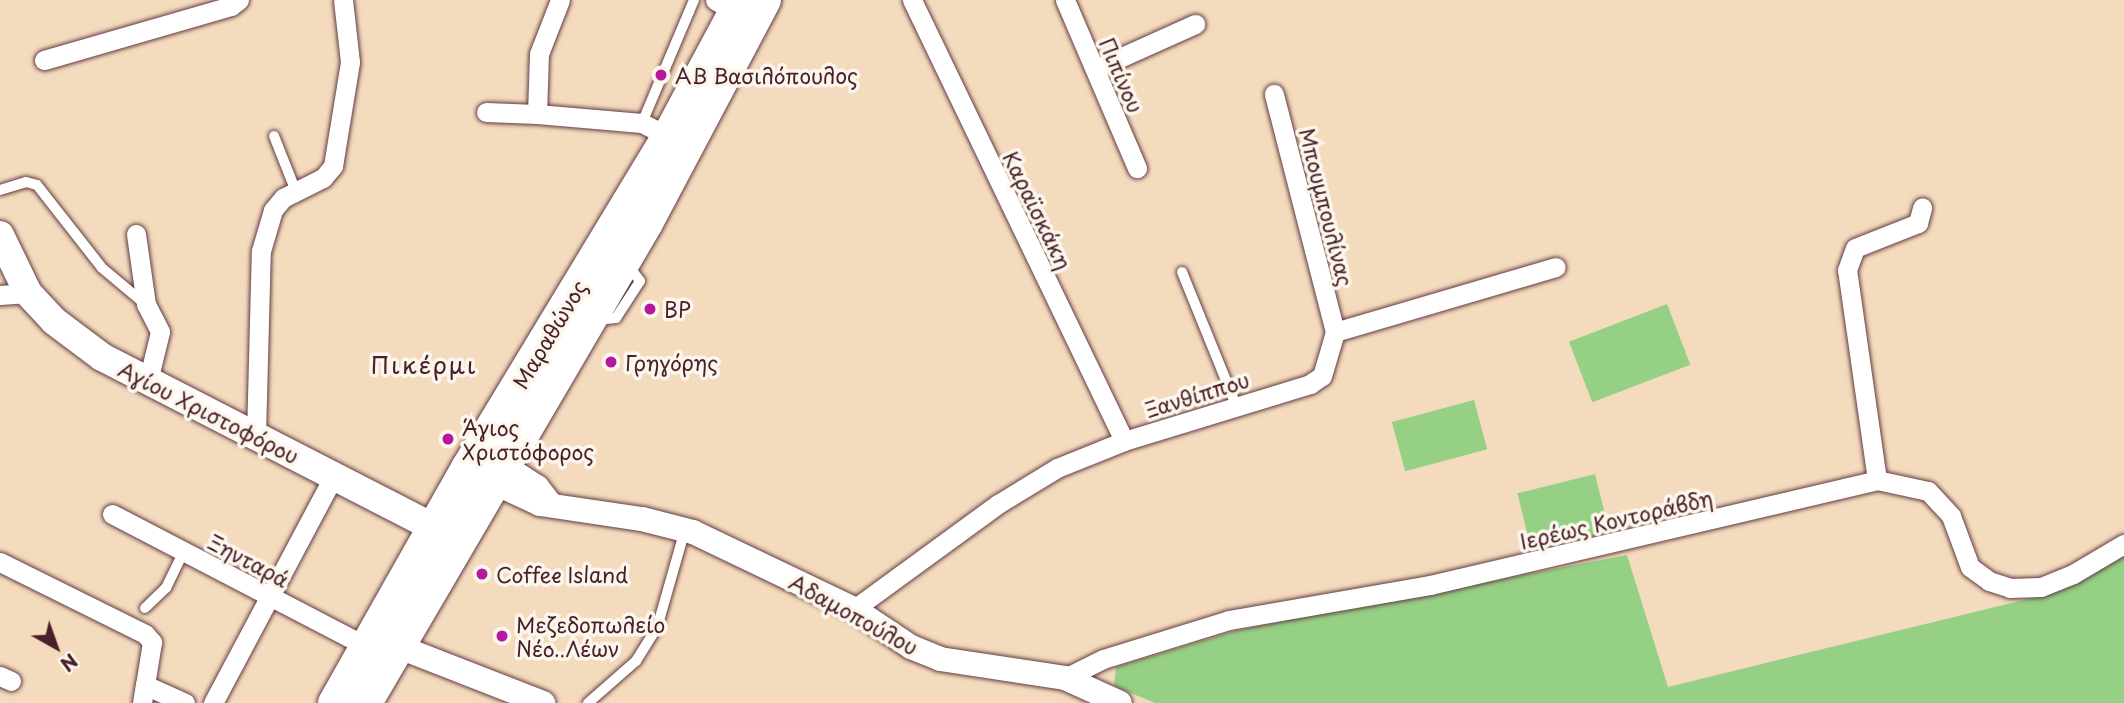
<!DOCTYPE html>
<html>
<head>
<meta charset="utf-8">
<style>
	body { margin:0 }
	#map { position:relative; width:2124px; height:703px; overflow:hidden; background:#f4dbbe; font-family:"Playpen Sans",sans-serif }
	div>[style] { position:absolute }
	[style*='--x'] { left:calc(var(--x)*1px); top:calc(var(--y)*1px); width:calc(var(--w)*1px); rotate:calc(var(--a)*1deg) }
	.green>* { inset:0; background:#95d084; transform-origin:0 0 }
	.roads { filter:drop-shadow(0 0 2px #643b41) drop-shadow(0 0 2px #643b41) }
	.service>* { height:10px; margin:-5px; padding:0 5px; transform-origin:5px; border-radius:5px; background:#fff }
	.minor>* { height:19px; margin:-9.5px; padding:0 9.5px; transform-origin:9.5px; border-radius:9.5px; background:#fff }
	.tertiary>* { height:24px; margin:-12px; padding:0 12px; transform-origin:12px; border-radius:12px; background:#fff }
	.secondary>* { height:28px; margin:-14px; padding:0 14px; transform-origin:14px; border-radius:14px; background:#fff }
	.primary>* { height:32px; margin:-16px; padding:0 16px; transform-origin:16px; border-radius:16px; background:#fff }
	.dots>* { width:19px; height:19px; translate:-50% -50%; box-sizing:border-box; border:4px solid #fbf7ec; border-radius:50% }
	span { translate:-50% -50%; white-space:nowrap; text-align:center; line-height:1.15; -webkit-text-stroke:7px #fbf7ec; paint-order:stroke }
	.poi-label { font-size:21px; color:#4a1f2b }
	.left { translate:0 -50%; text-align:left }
	.street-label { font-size:21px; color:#4a1f2b }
	.quarter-label { font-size:24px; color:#4a1f2b; letter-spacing:2px }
	.north { position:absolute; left:21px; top:612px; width:70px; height:70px; -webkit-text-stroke:5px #fbf7ec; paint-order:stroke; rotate:140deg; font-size:19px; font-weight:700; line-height:28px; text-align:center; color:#4a1f2b }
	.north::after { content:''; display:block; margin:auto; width:24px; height:32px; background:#4a1f2b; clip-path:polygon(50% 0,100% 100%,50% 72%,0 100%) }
</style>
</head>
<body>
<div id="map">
	<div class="green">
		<i style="left:1667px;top:304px;width:65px;height:105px;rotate:69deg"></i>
		<i style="left:1474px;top:400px;width:51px;height:85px;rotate:75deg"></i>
		<i style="left:1595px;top:474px;width:60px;height:80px;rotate:76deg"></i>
		<i style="clip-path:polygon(2124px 553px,2124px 703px,1155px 703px,1114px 686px,1116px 667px,1238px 630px,1627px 555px,1668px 687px,2040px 596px)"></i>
	</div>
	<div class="roads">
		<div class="service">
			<i style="--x:642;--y:123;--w:134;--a:-67.1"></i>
			<i style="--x:274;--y:136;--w:57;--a:68.4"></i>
			<i style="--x:0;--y:190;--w:27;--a:-17"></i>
			<i style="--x:26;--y:182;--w:11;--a:15"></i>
			<i style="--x:37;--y:185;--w:105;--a:51.9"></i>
			<i style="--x:102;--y:268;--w:56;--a:39.9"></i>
			<i style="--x:1182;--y:272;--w:144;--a:67.9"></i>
			<i style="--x:597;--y:320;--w:19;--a:-6"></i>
			<i style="--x:616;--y:318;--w:44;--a:-57"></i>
			<i style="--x:640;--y:281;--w:20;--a:-127"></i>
			<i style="--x:145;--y:608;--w:29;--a:-44"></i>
			<i style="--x:166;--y:588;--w:41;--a:-64.1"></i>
			<i style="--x:588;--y:703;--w:64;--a:-41.2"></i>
			<i style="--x:636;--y:661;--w:39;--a:-58"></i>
			<i style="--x:657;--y:628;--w:102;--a:-74.1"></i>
		</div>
		<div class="minor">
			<i style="--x:560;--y:0;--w:58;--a:111.3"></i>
			<i style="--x:539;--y:54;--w:60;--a:91.9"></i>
			<i style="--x:537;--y:114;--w:105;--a:4.9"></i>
			<i style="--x:642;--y:123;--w:29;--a:27"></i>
			<i style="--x:715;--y:0;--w:23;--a:31"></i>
			<i style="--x:912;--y:0;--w:489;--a:64.3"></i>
			<i style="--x:1065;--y:0;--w:183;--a:66.8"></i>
			<i style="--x:44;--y:60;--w:195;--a:-16.1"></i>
			<i style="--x:231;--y:6;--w:10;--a:-37"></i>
			<i style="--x:1095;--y:69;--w:110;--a:-24.2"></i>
			<i style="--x:486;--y:112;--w:51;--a:2.2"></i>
			<i style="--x:136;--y:234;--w:71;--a:81.9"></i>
			<i style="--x:146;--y:304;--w:31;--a:63"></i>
			<i style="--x:160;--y:332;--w:50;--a:103.8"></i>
			<i style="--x:0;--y:295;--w:28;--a:-4"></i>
			<i style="--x:1335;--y:332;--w:230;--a:-16.4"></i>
			<i style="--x:256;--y:436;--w:185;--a:-88.5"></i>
			<i style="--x:261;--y:251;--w:43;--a:-73.7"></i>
			<i style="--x:273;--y:210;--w:16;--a:-50"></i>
			<i style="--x:283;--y:198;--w:45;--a:-26.6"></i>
			<i style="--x:323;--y:178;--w:16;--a:-50"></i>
			<i style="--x:333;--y:166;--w:105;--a:-80.7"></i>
			<i style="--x:350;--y:62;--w:62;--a:-96.4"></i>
			<i style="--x:1877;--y:480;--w:212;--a:-98.1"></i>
			<i style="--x:1847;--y:270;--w:23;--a:-70"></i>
			<i style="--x:1855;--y:248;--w:68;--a:-21.6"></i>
			<i style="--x:1918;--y:223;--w:16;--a:-75"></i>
			<i style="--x:112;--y:514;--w:297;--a:27.5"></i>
			<i style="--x:0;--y:562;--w:162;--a:26.4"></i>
			<i style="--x:145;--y:634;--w:11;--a:49"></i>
			<i style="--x:152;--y:642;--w:44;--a:99.2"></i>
			<i style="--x:145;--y:685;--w:44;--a:24.2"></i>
			<i style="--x:854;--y:609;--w:178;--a:-36.1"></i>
			<i style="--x:998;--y:504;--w:69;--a:-31.4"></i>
			<i style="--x:1057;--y:468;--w:72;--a:-21.9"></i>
			<i style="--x:1124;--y:441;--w:195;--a:-17"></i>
			<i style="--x:1310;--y:384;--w:14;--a:-34"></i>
			<i style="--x:1322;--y:376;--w:46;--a:-73.5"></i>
			<i style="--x:1335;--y:332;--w:246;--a:-104.4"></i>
			<i style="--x:0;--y:676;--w:12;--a:24"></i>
			<i style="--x:1065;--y:678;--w:42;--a:-26.6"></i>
			<i style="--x:1103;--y:659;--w:132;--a:-17.2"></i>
			<i style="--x:1229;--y:620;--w:204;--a:-9.9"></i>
			<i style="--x:1430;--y:585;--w:459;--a:-13.2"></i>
			<i style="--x:1877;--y:480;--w:52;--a:12.2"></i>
			<i style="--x:1928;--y:491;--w:34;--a:47"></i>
			<i style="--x:1951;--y:516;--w:54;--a:69.6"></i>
			<i style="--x:1970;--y:567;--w:24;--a:36"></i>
			<i style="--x:1989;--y:581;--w:22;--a:18"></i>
			<i style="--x:2010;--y:588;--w:31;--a:-2"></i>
			<i style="--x:2041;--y:587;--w:35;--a:-22"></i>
			<i style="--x:2073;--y:574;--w:59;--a:-30.5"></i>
			<i style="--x:142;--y:703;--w:18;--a:-81"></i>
			<i style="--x:213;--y:703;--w:258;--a:-62"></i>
		</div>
		<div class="tertiary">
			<i style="--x:492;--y:458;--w:54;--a:32.8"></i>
			<i style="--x:537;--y:487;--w:23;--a:52"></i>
			<i style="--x:480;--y:476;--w:66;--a:25"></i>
			<i style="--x:540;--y:504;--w:103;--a:8.4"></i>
			<i style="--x:642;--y:519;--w:53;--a:14.3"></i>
			<i style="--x:693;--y:532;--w:178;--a:25.6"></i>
			<i style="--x:854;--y:609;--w:69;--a:33.7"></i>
			<i style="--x:911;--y:647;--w:31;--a:22"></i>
			<i style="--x:940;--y:659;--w:126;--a:8.6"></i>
			<i style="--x:1065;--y:678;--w:60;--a:24.4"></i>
			<i style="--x:384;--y:641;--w:171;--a:21.3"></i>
		</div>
		<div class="secondary">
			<i style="--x:0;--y:235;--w:64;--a:64.2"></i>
			<i style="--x:28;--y:293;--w:38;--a:47"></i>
			<i style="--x:54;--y:321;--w:60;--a:36.9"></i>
			<i style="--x:102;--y:357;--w:394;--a:27.2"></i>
		</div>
		<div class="primary">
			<i style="--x:334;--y:703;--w:270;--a:-60.5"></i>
			<i style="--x:467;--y:468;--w:388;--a:-58.8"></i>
			<i style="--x:668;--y:136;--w:154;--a:-61.8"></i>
			<i style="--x:366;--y:703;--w:556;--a:-59.65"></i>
			<i style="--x:647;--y:223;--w:252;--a:-62.1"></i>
		</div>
	</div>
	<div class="dots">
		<i style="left:661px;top:75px;background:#b5179e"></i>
		<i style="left:650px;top:309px;background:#b5179e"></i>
		<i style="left:611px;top:362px;background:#b5179e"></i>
		<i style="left:448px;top:439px;background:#b5179e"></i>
		<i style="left:482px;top:574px;background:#b5179e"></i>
		<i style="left:502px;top:636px;background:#b5179e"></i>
	</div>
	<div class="poi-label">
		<span class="left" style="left:675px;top:75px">ΑΒ Βασιλόπουλος</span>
		<span class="left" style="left:664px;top:309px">BP</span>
		<span class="left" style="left:625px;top:362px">Γρηγόρης</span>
		<span class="left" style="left:462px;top:439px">Άγιος<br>Χριστόφορος</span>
		<span class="left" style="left:496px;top:574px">Coffee Island</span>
		<span class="left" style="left:516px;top:636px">Μεζεδοπωλείο<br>Νέο..Λέων</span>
	</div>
	<div class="street-label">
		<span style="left:1122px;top:75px;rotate:67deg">Πιπίνου</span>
		<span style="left:1327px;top:207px;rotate:76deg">Μπουμπουλίνας</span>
		<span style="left:1038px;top:210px;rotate:64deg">Καραϊσκάκη</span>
		<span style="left:549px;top:334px;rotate:-59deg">Μαραθώνος</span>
		<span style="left:1197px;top:394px;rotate:-17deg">Ξανθίππου</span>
		<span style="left:209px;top:412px;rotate:27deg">Αγίου Χριστοφόρου</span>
		<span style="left:1616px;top:519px;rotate:-13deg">Ιερέως Κοντοράβδη</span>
		<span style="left:249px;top:560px;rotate:28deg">Ξηνταρά</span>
		<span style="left:854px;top:614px;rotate:29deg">Αδαμοπούλου</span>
	</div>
	<div class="quarter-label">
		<span style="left:424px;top:365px">Πικέρμι</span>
	</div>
	<div class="north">N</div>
</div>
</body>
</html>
